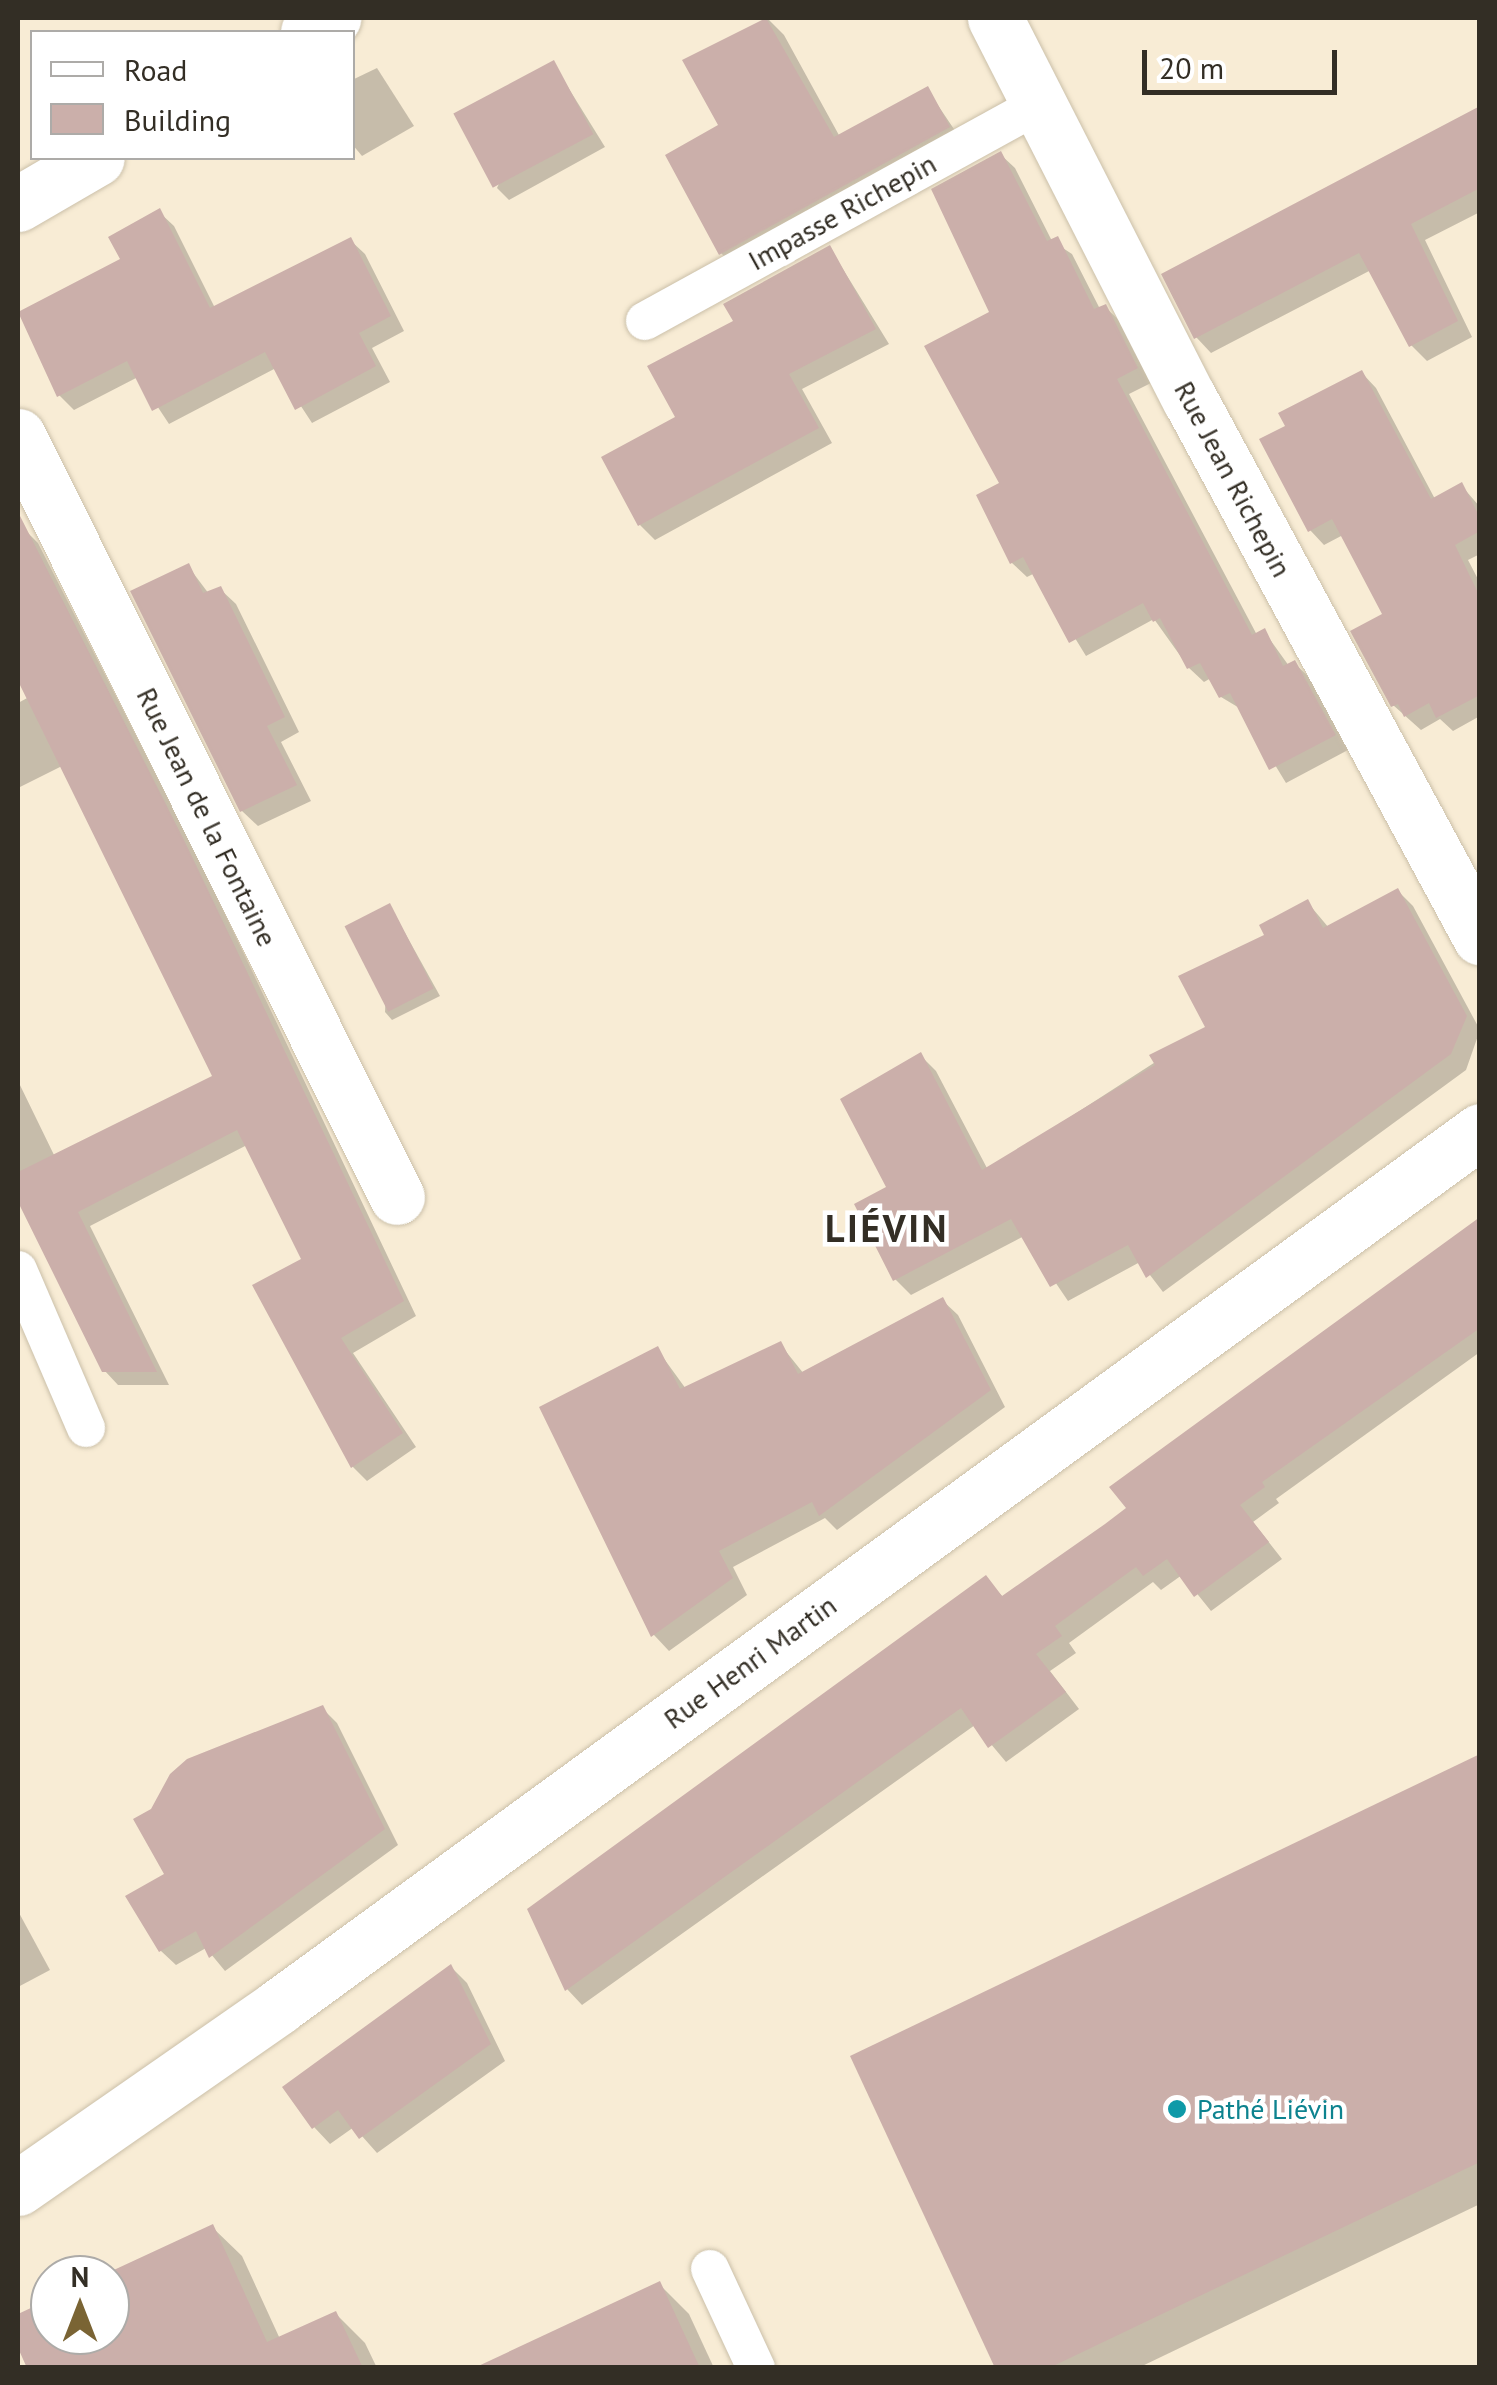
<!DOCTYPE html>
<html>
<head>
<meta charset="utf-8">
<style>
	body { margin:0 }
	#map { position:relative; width:1497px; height:2385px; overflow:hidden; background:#f8ecd5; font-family:"PT Sans",sans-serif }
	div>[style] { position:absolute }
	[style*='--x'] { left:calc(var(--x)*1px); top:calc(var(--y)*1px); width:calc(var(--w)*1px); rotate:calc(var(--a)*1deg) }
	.shadow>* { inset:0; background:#0003 }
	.building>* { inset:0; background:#cbafaa; transform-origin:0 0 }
	.roads { filter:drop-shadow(0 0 2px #cbc0a9) drop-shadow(0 0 2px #cbc0a9) }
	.lane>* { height:38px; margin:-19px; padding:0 19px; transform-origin:19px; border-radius:19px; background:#fff }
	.street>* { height:55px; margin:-27.5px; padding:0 27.5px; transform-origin:27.5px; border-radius:27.5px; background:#fff }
	.secondary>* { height:55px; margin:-27.5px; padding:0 27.5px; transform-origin:27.5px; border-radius:27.5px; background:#fff }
	.dots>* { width:28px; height:28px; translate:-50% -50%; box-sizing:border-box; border:5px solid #fff; border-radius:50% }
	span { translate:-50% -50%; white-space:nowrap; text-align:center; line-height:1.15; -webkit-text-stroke:9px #fff; paint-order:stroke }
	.street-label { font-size:28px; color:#332e25 }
	.culture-label { font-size:28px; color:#0d838f }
	.left { translate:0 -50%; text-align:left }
	.district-label { font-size:38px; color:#332e25; font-weight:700; letter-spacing:2.5px }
	.frame { position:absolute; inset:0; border:20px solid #332e25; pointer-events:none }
	.legend { position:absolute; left:30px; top:30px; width:325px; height:130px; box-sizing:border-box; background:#fff; border:2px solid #adaba8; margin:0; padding:12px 18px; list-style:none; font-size:30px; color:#332e25 }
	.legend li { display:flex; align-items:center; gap:20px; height:50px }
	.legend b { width:50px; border:2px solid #adaba8 }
	.north { position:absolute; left:30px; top:2255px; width:100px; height:100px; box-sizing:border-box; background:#fff; border:2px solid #adaba8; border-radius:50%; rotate:0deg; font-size:28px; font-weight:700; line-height:40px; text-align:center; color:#332e25 }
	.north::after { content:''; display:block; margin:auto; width:35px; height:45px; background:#7a6434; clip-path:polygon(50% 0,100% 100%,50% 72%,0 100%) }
	.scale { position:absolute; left:1142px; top:50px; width:195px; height:45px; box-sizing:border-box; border:5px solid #332e25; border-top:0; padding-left:12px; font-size:30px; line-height:35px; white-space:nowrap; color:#332e25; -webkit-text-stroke:8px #fff; paint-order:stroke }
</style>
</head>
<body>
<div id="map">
	<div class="shadow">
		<i style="clip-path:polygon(768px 19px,784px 35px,840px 137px,927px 89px,964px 144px,737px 269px,721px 253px,722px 126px,686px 61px)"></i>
		<i style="clip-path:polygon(553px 63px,605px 147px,509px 200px,497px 188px)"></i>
		<i style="clip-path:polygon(377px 68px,414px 126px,362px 156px,352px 144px,352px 80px)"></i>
		<i style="clip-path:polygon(1480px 108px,1480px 212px,1425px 240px,1472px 337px,1427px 361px,1411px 345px,1371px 270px,1211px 353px,1196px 337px)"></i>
		<i style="clip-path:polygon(1000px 154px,1015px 168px,1052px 241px,1072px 254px,1100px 309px,1105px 307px,1120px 321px,1151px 383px,1129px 394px,1257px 635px,1264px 631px,1289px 666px,1294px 663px,1309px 677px,1348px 750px,1286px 783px,1241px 709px,1221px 697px,1211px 678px,1204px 682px,1189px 668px,1154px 619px,1086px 656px,1035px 573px,1027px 577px,1012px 563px,992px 313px)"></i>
		<i style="clip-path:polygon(159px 212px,174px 226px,215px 308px,350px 240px,365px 254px,404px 331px,372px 348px,390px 382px,312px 423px,276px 368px,169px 424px,138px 377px,74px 410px,59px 395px,123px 260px)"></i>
		<i style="clip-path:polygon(830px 248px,889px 344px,802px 389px,832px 443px,655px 540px,640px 525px,678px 418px,736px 322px)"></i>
		<i style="clip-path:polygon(1362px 373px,1376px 388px,1435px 499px,1461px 485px,1480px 507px,1480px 554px,1468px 560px,1480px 583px,1480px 716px,1453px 731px,1440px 719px,1421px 730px,1393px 705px,1386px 615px,1343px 535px,1324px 545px,1310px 530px,1288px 427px)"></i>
		<i style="clip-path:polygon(24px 529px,38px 543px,198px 857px,416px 1316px,353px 1353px,416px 1447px,367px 1481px,353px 1467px,255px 1286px,305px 1260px,247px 1145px,90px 1226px,169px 1385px,118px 1385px,104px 1370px,18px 1197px,18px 1081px,55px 1157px,215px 1077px,62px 766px,18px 788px,18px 703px,29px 697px,18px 675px,18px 532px)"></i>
		<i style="clip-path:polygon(188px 566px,209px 594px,220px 589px,236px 604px,299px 732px,281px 742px,311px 801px,258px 826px,242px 811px,133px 592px)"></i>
		<i style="clip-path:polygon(1398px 891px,1413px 906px,1480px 1030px,1466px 1070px,1163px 1292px,1140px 1262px,1068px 1301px,1024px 1236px,911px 1295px,895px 1279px,889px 1188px,920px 1055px,936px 1071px,988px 1170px,1208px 1028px,1268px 936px,1308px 903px,1329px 928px)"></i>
		<i style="clip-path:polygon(390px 906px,440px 996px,392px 1020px,385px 1012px)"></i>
		<i style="clip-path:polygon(1480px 1221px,1480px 1352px,1276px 1499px,1279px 1503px,1253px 1522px,1282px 1559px,1211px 1611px,1182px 1575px,1161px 1590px,1153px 1582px,1069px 1643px,1076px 1653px,1050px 1671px,1079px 1709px,1006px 1762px,975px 1725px,582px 2005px,567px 1989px,986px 1579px,1004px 1598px,1106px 1526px)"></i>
		<i style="clip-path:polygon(942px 1300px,958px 1315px,1005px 1407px,837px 1530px,825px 1518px,733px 1567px,747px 1595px,669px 1651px,654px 1635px,542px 1408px,657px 1349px,686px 1389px,780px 1344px,804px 1374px)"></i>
		<i style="clip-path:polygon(322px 1708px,337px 1723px,398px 1845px,225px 1971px,206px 1948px,176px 1965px,161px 1951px,167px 1875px)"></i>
		<i style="clip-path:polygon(1480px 1757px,1480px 2204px,1138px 2368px,998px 2368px)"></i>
		<i style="clip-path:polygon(18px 1911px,50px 1970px,18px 1987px)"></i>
		<i style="clip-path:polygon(451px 1967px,467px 1983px,505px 2061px,377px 2153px,354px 2127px,330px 2144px,314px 2127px)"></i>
		<i style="clip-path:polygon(212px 2227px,242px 2256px,280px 2339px,336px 2314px,365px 2343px,377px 2368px,30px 2368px,18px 2342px,18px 2317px,50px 2302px,50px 2335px,110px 2335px,109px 2275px)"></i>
		<i style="clip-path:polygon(659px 2284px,689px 2314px,714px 2368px,480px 2368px)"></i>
	</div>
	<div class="building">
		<i style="clip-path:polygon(766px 18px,834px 137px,928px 86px,950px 127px,719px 255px,665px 155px,718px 125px,682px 60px)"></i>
		<i style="left:554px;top:60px;width:84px;height:114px;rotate:62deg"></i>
		<i style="clip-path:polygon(1480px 106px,1480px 188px,1411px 224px,1458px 321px,1409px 347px,1359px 253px,1194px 339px,1161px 274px)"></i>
		<i style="clip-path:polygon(1001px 151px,1047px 241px,1058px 236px,1094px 309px,1106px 304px,1138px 368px,1117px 379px,1252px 635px,1265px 628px,1283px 666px,1295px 660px,1336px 735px,1269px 770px,1230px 693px,1219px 698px,1200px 663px,1187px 669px,1160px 618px,1153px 622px,1143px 603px,1069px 643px,1023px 557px,1010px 564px,976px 495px,999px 483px,924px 346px,989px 312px,931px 189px)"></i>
		<i style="clip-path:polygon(160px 208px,210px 308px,351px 237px,391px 316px,359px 333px,376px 366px,295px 410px,265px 352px,152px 411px,127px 361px,57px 397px,18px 312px,120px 259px,108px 237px)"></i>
		<i style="clip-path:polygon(830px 245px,876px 329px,789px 374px,819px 428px,638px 526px,601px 457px,675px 417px,647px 366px,733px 321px,723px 304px)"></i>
		<i style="clip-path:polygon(1362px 370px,1431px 499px,1462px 482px,1480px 518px,1480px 531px,1455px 545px,1480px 597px,1480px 695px,1436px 718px,1429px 703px,1404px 717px,1398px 704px,1391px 707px,1350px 631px,1382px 614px,1332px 519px,1308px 532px,1259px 439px,1285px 426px,1278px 413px)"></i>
		<i style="clip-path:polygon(18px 512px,184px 840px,404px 1301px,341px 1338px,403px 1433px,351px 1468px,252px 1285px,301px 1259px,237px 1130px,78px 1212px,157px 1372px,102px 1372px,18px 1202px,18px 1172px,212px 1076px,18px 681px)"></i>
		<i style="clip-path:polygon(189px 563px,203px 593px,221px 586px,285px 717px,267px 726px,297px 785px,240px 812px,130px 591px)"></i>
		<i style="clip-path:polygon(1398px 888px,1467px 1016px,1451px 1054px,1146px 1278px,1128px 1245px,1050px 1287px,1011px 1219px,893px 1281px,854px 1204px,886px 1187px,840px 1099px,921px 1052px,982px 1170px,1155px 1065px,1149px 1055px,1205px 1027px,1178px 976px,1264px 935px,1259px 925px,1308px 899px,1323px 928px)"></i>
		<i style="left:390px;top:903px;width:96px;height:51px;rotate:63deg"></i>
		<i style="clip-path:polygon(1480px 1217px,1480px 1328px,1262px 1482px,1265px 1487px,1240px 1505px,1269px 1542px,1194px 1597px,1167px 1559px,1143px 1576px,1136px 1567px,1055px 1626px,1062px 1636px,1036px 1654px,1066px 1692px,988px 1748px,961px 1708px,565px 1991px,527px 1909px,986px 1575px,1002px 1596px,1105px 1524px,1126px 1508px,1109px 1487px)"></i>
		<i style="clip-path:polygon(943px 1297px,991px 1390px,819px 1516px,812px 1502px,719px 1551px,733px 1578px,651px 1637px,539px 1407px,658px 1346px,680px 1389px,781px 1341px,798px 1374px)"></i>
		<i style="clip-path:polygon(323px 1705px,385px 1829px,209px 1958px,196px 1931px,159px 1952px,125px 1896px,164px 1874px,133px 1819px,151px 1809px,170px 1774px,187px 1759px)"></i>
		<i style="clip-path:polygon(1480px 1754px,1480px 2162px,1049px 2368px,995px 2368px,850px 2056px)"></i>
		<i style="clip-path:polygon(451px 1964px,491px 2044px,359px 2139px,338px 2110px,312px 2129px,282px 2087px)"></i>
		<i style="clip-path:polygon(213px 2224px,267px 2342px,336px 2311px,363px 2368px,27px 2368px,18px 2348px,18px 2314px,50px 2299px,50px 2335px,110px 2335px,110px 2275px,103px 2275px)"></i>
		<i style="clip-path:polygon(660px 2281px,700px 2368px,474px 2368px)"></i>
	</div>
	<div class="roads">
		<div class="lane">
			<i style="--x:645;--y:321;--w:450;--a:-28.8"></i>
			<i style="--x:18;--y:1270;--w:172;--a:66.7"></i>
			<i style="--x:710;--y:2269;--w:109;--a:65.1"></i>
		</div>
		<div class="street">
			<i style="--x:995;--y:18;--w:427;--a:63"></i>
			<i style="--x:1189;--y:398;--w:613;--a:61.64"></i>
			<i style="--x:308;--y:32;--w:29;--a:-29"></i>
			<i style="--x:18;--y:204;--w:91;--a:-30.2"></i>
			<i style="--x:18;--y:436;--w:850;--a:63.53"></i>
		</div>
		<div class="secondary">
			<i style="--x:18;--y:2188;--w:317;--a:-34.8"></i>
			<i style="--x:278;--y:2007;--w:1487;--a:-36.08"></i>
		</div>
	</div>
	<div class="dots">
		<i style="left:1177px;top:2109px;background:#0f9aa8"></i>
	</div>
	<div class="street-label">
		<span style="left:842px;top:212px;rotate:-29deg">Impasse Richepin</span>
		<span style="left:1233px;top:479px;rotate:62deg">Rue Jean Richepin</span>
		<span style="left:207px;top:817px;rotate:64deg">Rue Jean de la Fontaine</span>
		<span style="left:750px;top:1662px;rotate:-36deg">Rue Henri Martin</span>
	</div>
	<div class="culture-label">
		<span class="left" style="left:1197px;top:2109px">Pathé Liévin</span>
	</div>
	<div class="district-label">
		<span style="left:887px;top:1228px">LIÉVIN</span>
	</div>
	<div class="frame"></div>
	<ul class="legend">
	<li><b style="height:12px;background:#fff"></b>Road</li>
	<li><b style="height:28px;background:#cbafaa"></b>Building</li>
	</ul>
	<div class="north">N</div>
	<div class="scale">20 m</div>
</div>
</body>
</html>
